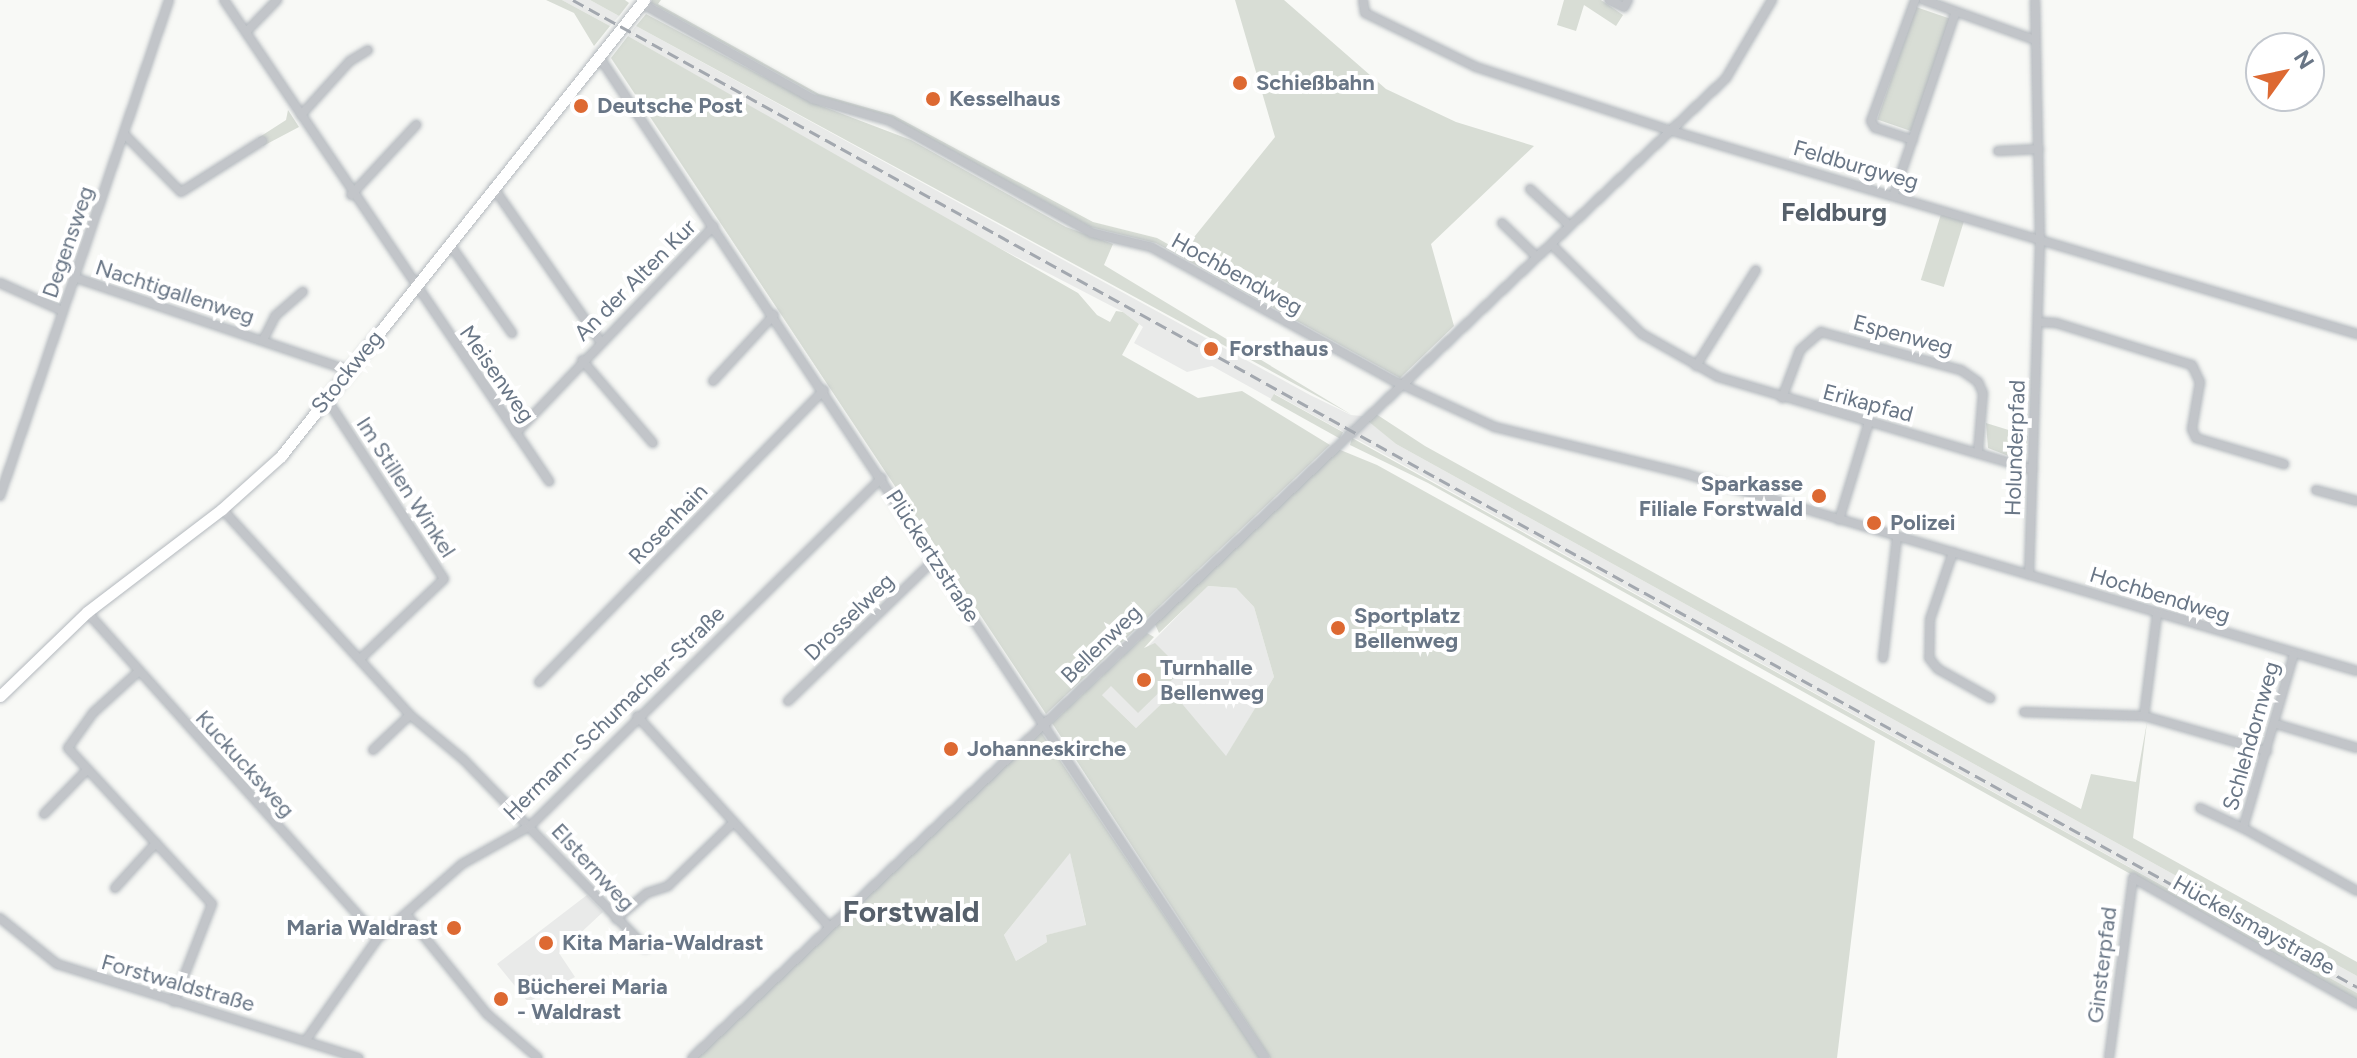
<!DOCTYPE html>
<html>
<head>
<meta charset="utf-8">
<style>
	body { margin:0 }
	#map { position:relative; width:2357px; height:1058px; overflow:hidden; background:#f8f9f6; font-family:Figtree,sans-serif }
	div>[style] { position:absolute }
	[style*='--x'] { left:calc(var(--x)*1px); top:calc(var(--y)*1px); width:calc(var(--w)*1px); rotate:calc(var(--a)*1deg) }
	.built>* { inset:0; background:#e9eae9 }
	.green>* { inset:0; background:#d8ddd5; transform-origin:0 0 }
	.roads { filter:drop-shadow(0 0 2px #b4b9be) drop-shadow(0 0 2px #b4b9be) }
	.street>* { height:8px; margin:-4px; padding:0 4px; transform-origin:4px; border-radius:4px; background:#c2c5c9 }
	.secondary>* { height:11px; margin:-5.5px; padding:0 5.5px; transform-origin:5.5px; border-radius:5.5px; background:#fff }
	.rail>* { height:3px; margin-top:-1.5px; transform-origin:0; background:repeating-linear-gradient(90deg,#a3a8af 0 12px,transparent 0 18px) }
	.dots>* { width:22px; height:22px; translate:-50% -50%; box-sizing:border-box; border:4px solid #fff; border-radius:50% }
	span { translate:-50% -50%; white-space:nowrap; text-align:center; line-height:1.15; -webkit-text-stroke:8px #fff; paint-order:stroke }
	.poi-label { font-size:22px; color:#697686; font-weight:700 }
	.left { translate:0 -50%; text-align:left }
	.right { translate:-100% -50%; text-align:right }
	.street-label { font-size:22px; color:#697686 }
	.quarter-label { font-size:26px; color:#56606b; font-weight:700 }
	.district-label { font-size:30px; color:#56606b; font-weight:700 }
	.north { position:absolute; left:2245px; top:32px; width:80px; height:80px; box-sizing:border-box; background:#fff; border:2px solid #c3c8cf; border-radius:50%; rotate:57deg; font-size:22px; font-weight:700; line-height:32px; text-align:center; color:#697686 }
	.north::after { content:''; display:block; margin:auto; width:28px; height:36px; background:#dd6932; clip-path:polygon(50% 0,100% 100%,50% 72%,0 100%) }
</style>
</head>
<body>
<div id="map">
	<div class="built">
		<i style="clip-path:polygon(562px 0,590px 0,619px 16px,610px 26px)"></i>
		<i style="clip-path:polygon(636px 26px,1310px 395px,1351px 415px,1372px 417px,1369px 421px,1396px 444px,2357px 976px,2357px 993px,1275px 394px,1275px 401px,1212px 366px,1187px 372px,1134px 343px,1143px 327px,1123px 312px,955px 225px,628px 36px)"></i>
		<i style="clip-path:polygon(1207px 586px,1236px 588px,1254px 607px,1274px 677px,1226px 757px,1173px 694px,1136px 728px,1101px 694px)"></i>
		<i style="clip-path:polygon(1070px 852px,1086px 926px,1046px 935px,1047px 942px,1016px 961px,1004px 935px)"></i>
		<i style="clip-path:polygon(587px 895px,603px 912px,559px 953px,575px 977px,528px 1002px,497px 964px)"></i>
	</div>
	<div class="green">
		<i style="clip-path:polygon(546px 0,562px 0,610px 26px,594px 46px,574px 13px)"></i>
		<i style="clip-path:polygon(590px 0,625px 0,629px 3px,619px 16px)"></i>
		<i style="clip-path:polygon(652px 0,661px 0,658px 4px,819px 94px,893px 115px,1093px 222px,1157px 238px,1182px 252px,1275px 137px,1235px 0,1284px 0,1386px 89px,1456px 122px,1534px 146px,1431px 244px,1454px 326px,1400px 378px,1156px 243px,1090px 227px,891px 117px,818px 96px,651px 3px)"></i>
		<i style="clip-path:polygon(1564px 0,1601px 0,1623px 15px,1616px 26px,1584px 5px,1576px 31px,1557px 25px)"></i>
		<i style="left:1916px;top:7px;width:37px;height:119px;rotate:19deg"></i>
		<i style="clip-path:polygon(646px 14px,811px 102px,911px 140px,1066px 227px,1113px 244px,1104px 265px,1352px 415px,636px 26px)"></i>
		<i style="clip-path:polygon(628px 36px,1078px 293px,1097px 315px,1110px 322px,1116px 311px,1123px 312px,1139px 324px,1122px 355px,1198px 398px,1242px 391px,1330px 445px,1046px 714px,611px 58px)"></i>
		<i style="clip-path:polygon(288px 110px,299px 127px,263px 146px,258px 138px,286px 120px)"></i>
		<i style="left:1941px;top:214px;width:24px;height:69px;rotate:17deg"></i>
		<i style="left:1274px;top:394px;width:79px;height:7px;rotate:29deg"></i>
		<i style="clip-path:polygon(1376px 414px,1425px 446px,2081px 809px,2091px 774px,2136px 782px,2147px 722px,2133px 838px,2357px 962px,2357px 976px,1396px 444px,1368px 421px)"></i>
		<i style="clip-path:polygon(1986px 423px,2028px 436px,2025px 455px,2011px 457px,1988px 448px)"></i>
		<i style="clip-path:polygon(1352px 438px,2357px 993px,2357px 1000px,1428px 483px,1350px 445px)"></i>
		<i style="clip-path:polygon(1338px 449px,1377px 465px,1875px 741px,1837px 1058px,1270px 1058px,1052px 723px,1147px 633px,1154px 637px,1144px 648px,1155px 643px,1176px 664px,1172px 669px,1177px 675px,1138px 713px,1111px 686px,1102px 695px,1136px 728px,1173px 693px,1226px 756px,1274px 677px,1254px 607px,1236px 588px,1208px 586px,1159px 633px,1155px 624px)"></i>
		<i style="clip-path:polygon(evenodd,1041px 732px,1260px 1058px,697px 1058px,1041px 732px,1070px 853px,1086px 925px,1046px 935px,1047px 942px,1016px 961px,1004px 935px,1070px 853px)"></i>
	</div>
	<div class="roads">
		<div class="street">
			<i style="--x:224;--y:0;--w:581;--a:55.95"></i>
			<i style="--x:1363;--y:0;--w:13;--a:81"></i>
			<i style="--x:1365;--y:13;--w:123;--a:25.9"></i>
			<i style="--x:1476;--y:67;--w:203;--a:18.1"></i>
			<i style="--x:1669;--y:130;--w:718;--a:16.52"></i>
			<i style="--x:1609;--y:0;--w:17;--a:25"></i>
			<i style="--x:1624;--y:7;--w:8;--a:-60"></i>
			<i style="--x:1924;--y:0;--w:118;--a:19.8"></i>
			<i style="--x:641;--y:3;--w:197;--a:29.2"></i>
			<i style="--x:813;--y:99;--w:80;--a:15.9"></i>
			<i style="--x:890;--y:121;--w:231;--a:29"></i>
			<i style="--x:1092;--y:233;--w:61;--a:13.3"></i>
			<i style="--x:1151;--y:247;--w:275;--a:28.9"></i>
			<i style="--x:1392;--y:380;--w:113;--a:24.5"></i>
			<i style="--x:1495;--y:427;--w:197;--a:13.8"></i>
			<i style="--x:1686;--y:474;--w:699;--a:16.36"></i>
			<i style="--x:246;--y:32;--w:45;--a:-45.9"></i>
			<i style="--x:598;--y:55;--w:1205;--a:56.38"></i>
			<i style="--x:301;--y:115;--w:73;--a:-47.8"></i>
			<i style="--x:350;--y:61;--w:21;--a:-31"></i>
			<i style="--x:124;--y:134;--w:81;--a:45.5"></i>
			<i style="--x:181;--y:192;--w:96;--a:-32.2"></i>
			<i style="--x:1913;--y:140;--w:40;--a:-162"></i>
			<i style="--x:1875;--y:128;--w:8;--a:-120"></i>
			<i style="--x:1871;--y:121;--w:129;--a:-70"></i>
			<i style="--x:1998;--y:151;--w:41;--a:-2.8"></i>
			<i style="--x:493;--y:187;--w:188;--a:55.2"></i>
			<i style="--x:1530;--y:189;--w:54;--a:42.8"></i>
			<i style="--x:1894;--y:194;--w:190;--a:-71.3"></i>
			<i style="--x:351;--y:195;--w:96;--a:-47.1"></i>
			<i style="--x:1502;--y:223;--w:49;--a:44.2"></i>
			<i style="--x:449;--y:243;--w:110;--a:55"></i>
			<i style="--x:1551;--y:244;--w:128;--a:44.7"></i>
			<i style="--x:1642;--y:334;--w:87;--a:29.5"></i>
			<i style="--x:1718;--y:377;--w:328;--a:16.4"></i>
			<i style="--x:76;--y:278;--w:287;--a:18.7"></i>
			<i style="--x:0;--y:283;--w:69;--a:24"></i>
			<i style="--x:2038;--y:322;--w:18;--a:3"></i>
			<i style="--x:2056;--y:323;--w:142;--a:17.2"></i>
			<i style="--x:2192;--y:365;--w:19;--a:65"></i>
			<i style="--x:2200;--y:382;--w:48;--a:99.7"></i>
			<i style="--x:2192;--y:429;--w:10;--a:66"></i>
			<i style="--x:2196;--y:438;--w:92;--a:16.5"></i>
			<i style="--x:263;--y:340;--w:27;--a:-63"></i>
			<i style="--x:275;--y:316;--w:37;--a:-41"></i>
			<i style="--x:582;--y:360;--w:109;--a:49.5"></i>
			<i style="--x:1696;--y:366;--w:113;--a:-58"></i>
			<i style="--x:713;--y:381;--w:90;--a:-47.3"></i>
			<i style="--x:326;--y:398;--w:216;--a:56.9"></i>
			<i style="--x:444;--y:579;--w:116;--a:136.4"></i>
			<i style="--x:1782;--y:398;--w:51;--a:-69.4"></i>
			<i style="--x:1800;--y:350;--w:28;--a:-41"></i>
			<i style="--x:1821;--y:332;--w:145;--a:15.2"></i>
			<i style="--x:1961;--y:370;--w:21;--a:35"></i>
			<i style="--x:1978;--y:382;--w:12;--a:66"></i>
			<i style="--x:1983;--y:393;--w:60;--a:94.8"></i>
			<i style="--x:516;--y:433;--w:286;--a:-46.3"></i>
			<i style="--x:2316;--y:490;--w:42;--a:15"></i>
			<i style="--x:0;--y:496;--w:524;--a:-71.18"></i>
			<i style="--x:222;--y:509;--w:279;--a:47.6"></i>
			<i style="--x:410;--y:715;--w:69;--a:39.7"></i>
			<i style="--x:463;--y:759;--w:262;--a:45.9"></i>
			<i style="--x:1839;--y:520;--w:102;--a:-73"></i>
			<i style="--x:1953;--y:552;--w:71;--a:108.9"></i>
			<i style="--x:1930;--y:619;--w:39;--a:91"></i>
			<i style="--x:1929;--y:658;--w:14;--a:51"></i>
			<i style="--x:1938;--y:669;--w:60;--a:29.1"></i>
			<i style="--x:2029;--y:575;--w:336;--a:-88.1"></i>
			<i style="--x:2040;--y:239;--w:239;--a:-91.2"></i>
			<i style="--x:87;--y:612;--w:437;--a:48.2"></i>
			<i style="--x:1883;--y:658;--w:122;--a:-83.4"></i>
			<i style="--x:138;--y:672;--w:61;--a:137.7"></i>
			<i style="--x:93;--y:713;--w:43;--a:125.5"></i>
			<i style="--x:68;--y:748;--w:212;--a:47.3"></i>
			<i style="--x:212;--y:904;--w:105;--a:111.2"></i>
			<i style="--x:539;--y:682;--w:408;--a:-45.7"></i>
			<i style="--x:788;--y:701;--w:204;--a:-44"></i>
			<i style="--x:2024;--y:712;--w:120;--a:1.9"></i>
			<i style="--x:2144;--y:716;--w:103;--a:-82.7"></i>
			<i style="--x:637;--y:716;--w:285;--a:47.6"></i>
			<i style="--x:2144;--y:716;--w:128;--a:15.9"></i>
			<i style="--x:2276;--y:724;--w:84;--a:16.5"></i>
			<i style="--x:373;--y:750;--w:51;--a:-43.4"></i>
			<i style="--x:2200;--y:808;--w:47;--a:24.9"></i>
			<i style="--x:2243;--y:828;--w:181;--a:-73.7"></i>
			<i style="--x:44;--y:814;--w:60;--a:-45.7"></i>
			<i style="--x:2243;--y:828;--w:130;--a:28.9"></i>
			<i style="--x:115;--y:888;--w:61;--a:-47.7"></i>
			<i style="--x:406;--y:914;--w:129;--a:51"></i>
			<i style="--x:487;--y:1014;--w:67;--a:40.8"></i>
			<i style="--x:0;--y:918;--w:73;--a:38.9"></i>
			<i style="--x:57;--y:964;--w:316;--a:17.3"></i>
			<i style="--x:616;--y:919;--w:40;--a:-40"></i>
			<i style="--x:647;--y:893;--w:22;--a:-18"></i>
			<i style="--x:668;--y:886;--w:92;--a:-44.1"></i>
			<i style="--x:306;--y:1040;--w:125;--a:-54.8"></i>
			<i style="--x:378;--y:938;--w:112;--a:-41.4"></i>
			<i style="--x:462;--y:864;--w:78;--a:-29.2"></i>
			<i style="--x:530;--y:826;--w:495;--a:-44.7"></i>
			<i style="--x:692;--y:1058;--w:1425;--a:-43.46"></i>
			<i style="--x:1726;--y:78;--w:91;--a:-59.5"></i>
			<i style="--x:2109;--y:1058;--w:182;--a:-82.4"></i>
			<i style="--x:2133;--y:878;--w:257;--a:29.4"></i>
		</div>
		<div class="secondary">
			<i style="--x:0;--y:696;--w:121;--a:-44"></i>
			<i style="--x:87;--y:612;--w:170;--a:-37.3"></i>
			<i style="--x:222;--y:509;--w:79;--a:-41.9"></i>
			<i style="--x:281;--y:456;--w:583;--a:-51.48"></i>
		</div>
	</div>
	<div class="rail">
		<i style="--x:573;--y:0;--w:2039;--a:28.95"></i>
	</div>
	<div class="dots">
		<i style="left:1240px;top:83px;background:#dd6932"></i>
		<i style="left:933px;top:99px;background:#dd6932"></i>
		<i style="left:581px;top:106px;background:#dd6932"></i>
		<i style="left:1211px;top:349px;background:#dd6932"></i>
		<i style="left:1819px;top:496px;background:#dd6932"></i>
		<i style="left:1874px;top:523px;background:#dd6932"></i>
		<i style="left:1338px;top:628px;background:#dd6932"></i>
		<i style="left:1144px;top:680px;background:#dd6932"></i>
		<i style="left:951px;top:749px;background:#dd6932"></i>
		<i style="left:454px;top:928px;background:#dd6932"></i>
		<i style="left:546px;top:943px;background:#dd6932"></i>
		<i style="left:501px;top:999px;background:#dd6932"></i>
	</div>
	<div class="poi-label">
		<span class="left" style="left:1256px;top:83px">Schießbahn</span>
		<span class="left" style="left:949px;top:99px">Kesselhaus</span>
		<span class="left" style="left:597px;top:106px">Deutsche Post</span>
		<span class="left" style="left:1229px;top:349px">Forsthaus</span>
		<span class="right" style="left:1803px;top:496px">Sparkasse<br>Filiale Forstwald</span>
		<span class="left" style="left:1890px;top:523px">Polizei</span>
		<span class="left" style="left:1354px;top:628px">Sportplatz<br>Bellenweg</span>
		<span class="left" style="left:1160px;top:680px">Turnhalle<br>Bellenweg</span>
		<span class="left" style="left:967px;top:749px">Johanneskirche</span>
		<span class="right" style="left:438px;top:928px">Maria Waldrast</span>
		<span class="left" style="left:562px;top:943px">Kita Maria-Waldrast</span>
		<span class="left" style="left:517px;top:999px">Bücherei Maria<br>- Waldrast</span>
	</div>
	<div class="street-label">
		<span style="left:1856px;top:165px;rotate:16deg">Feldburgweg</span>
		<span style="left:68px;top:242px;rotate:-71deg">Degensweg</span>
		<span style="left:1237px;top:274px;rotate:29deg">Hochbendweg</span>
		<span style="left:635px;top:280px;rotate:-45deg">An der Alten Kur</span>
		<span style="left:175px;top:292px;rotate:18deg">Nachtigallenweg</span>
		<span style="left:1903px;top:335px;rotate:15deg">Espenweg</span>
		<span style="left:347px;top:372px;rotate:-51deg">Stockweg</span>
		<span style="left:497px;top:374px;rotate:55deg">Meisenweg</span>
		<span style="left:1868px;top:403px;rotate:15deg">Erikapfad</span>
		<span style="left:2015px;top:448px;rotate:-88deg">Holunderpfad</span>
		<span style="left:406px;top:487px;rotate:57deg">Im Stillen Winkel</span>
		<span style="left:668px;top:524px;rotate:-46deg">Rosenhain</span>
		<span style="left:933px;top:556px;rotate:57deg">Plückertzstraße</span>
		<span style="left:2160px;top:595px;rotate:17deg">Hochbendweg</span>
		<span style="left:849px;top:617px;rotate:-44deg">Drosselweg</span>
		<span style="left:1101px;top:644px;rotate:-44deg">Bellenweg</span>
		<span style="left:614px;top:713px;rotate:-44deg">Hermann-Schumacher-Straße</span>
		<span style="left:2251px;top:736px;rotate:-74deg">Schlehdornweg</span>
		<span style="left:245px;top:764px;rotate:48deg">Kuckucksweg</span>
		<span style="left:593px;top:867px;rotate:47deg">Elsternweg</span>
		<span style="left:2254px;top:925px;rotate:29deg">Hückelsmaystraße</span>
		<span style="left:2102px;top:965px;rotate:-83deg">Ginsterpfad</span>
		<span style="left:178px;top:983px;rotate:16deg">Forstwaldstraße</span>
	</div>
	<div class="quarter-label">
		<span style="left:1834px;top:213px">Feldburg</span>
	</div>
	<div class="district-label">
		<span style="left:911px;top:912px">Forstwald</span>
	</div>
	<div class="north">N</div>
</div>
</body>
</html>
